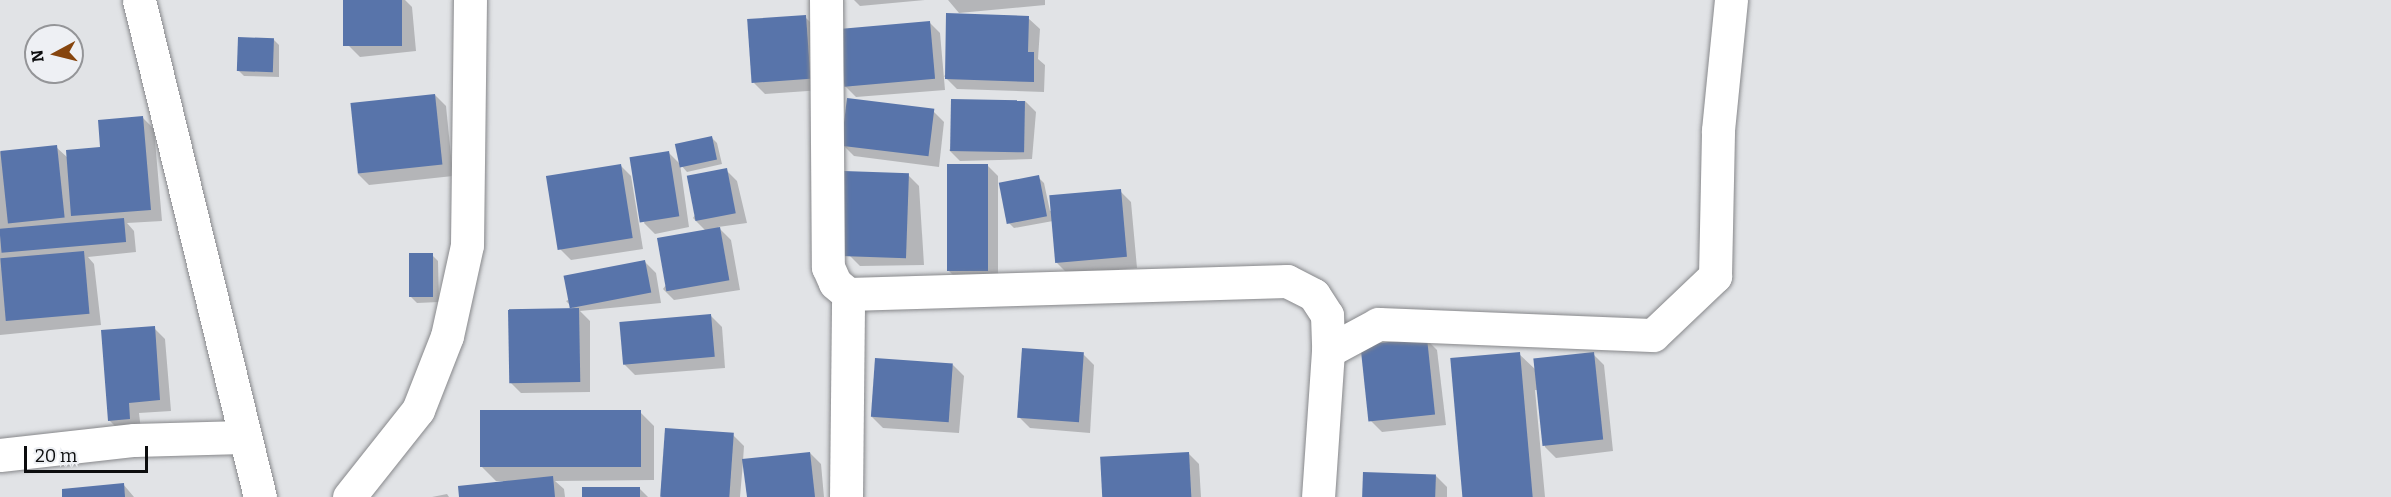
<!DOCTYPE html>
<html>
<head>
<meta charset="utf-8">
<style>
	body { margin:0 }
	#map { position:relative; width:2391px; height:497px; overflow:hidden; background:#e1e3e6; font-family:Bitter,serif }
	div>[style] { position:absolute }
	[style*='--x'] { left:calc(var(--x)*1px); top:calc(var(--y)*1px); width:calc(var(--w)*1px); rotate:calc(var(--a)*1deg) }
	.shadow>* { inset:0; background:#0003 }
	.building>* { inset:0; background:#5874aa; transform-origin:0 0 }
	.roads { filter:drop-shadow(0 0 2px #87888b) drop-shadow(0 0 2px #87888b) }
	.minor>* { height:33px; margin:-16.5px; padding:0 16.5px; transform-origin:16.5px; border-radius:16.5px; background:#fff }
	.secondary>* { height:33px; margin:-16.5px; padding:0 16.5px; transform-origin:16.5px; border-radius:16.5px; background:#fff }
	span { translate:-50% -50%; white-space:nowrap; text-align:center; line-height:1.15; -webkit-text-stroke:5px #eef0f4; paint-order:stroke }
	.north { position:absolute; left:24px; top:24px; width:60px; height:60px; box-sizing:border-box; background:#eef0f4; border:2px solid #949598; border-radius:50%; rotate:263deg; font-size:16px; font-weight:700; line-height:24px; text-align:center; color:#0c0d0e }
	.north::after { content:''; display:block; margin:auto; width:21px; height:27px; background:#86450e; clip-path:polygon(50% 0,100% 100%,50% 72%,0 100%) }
	.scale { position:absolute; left:24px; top:446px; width:124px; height:27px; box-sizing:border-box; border:3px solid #0c0d0e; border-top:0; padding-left:8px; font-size:18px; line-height:21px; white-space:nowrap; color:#0c0d0e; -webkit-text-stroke:4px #eef0f4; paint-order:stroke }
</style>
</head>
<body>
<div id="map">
	<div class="shadow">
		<i style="clip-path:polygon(360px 0,405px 0,412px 7px,416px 51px,360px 57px,349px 46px)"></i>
		<i style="clip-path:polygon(854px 0,925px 0,860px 6px)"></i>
		<i style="clip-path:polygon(948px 0,1045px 0,1045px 5px,959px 13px)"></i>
		<i style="clip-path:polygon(805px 17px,816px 28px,822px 90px,765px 94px,754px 83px)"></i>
		<i style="clip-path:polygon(1028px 18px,1040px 29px,1038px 59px,1045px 65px,1044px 92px,957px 89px,944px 76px)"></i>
		<i style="clip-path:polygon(929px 22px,940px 33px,945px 90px,856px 97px,845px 86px)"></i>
		<i style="clip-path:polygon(273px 39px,279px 45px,279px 77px,244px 76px,238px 70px)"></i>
		<i style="clip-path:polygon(435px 95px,446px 106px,453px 176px,369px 185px,358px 174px)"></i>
		<i style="clip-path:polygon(1025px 101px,1036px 112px,1032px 159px,960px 161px,949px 150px)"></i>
		<i style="clip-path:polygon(933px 111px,944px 122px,939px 167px,854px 156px,843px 145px)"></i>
		<i style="clip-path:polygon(143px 118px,154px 129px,162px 221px,127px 223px,134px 231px,136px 252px,88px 257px,94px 264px,101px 325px,0 335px,0 152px,56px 147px,68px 158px,102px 148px)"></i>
		<i style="clip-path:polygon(711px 137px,717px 143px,722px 164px,687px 172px,680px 164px,689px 227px,655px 234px,644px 223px,668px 152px,681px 165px)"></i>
		<i style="clip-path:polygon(620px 165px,631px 176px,643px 249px,571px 260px,560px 249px)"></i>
		<i style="clip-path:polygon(987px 165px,998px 176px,998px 282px,959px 281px,948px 270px)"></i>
		<i style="clip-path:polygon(726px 170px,737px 181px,747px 223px,718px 227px,731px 240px,740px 290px,674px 300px,663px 289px,706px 231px,693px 218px)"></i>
		<i style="clip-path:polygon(908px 175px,919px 186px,924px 265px,860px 266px,849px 255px)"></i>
		<i style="clip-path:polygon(1038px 177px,1044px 183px,1050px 211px,1120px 191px,1131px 202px,1137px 268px,1068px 274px,1057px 263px,1053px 221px,1014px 228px,1008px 222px)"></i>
		<i style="clip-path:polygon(432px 255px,438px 261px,439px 302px,417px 303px,411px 297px)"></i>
		<i style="clip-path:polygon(645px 262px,656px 273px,661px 303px,580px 311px,590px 321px,590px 392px,521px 393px,510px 382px,575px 310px,566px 301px)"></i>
		<i style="clip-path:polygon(711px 316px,722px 327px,725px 368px,635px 375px,624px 364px)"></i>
		<i style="clip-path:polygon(154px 328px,165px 339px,171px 411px,139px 413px,141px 430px,120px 431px,109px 420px)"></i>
		<i style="clip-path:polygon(1426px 339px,1437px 350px,1446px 425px,1382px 432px,1371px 421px)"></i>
		<i style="clip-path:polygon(1083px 354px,1094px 365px,1090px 433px,1030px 428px,1019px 417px)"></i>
		<i style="clip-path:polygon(1519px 354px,1536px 370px,1593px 354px,1604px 365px,1613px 451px,1556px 458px,1545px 447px,1538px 390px,1535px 390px,1545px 497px,1465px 497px)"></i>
		<i style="clip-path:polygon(953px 365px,964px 376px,959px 433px,883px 428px,872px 417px)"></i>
		<i style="clip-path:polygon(640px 412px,654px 426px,654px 480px,555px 481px,564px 489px,565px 497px,461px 497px,503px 483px,503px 481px,496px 481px,482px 467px)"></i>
		<i style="clip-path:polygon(733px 435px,744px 446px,743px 461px,810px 453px,821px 464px,824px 497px,748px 497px,743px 462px,740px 497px,661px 497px)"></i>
		<i style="clip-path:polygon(1188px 453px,1199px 464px,1201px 497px,1104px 497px)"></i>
		<i style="clip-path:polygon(1436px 476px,1447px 487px,1447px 497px,1366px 497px)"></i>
		<i style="clip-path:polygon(123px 484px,134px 497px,64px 497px)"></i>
		<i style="clip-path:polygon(640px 489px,648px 497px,583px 497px)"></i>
		<i style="clip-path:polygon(447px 494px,449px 497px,432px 497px)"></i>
	</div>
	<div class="building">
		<i style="left:343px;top:0;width:59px;height:46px"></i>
		<i style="clip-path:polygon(946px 13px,1029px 16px,1028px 52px,1034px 52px,1034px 82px,945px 79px)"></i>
		<i style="left:806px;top:15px;width:64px;height:59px;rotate:86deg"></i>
		<i style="left:930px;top:21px;width:58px;height:91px;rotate:85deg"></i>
		<i style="left:238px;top:37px;width:36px;height:34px;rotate:2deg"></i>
		<i style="left:435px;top:94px;width:71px;height:85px;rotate:84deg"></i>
		<i style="left:847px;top:98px;width:88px;height:48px;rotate:7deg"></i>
		<i style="left:951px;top:99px;width:74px;height:52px;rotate:1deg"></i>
		<i style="clip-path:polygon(143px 116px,151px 210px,71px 216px,66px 150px,100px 147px,98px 120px)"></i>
		<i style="left:712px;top:136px;width:24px;height:38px;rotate:78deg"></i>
		<i style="left:57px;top:145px;width:73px;height:57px;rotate:84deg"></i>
		<i style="left:669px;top:151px;width:66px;height:40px;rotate:81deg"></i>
		<i style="left:621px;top:164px;width:75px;height:76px;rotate:81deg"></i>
		<i style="left:947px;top:164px;width:41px;height:107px"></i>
		<i style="left:727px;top:168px;width:46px;height:41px;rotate:79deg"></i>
		<i style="left:844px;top:171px;width:65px;height:85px;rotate:2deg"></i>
		<i style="left:1039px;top:175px;width:42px;height:41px;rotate:79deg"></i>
		<i style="left:1121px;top:189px;width:68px;height:72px;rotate:85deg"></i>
		<i style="left:124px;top:218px;width:24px;height:125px;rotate:85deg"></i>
		<i style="left:720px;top:227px;width:54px;height:64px;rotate:80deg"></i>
		<i style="left:84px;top:251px;width:63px;height:84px;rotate:85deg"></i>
		<i style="left:409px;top:253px;width:24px;height:44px"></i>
		<i style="left:645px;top:260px;width:33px;height:83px;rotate:79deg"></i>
		<i style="left:579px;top:308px;width:74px;height:71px;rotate:89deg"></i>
		<i style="left:711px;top:314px;width:43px;height:92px;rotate:85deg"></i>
		<i style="clip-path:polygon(155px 326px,160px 400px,129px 403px,130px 419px,108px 421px,101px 330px)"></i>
		<i style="left:1427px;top:338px;width:77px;height:67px;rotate:84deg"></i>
		<i style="left:1022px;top:348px;width:62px;height:70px;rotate:4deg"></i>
		<i style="left:1520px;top:352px;width:146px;height:70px;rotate:85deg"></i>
		<i style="left:1594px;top:352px;width:88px;height:61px;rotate:84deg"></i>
		<i style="left:875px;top:358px;width:78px;height:59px;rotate:4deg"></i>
		<i style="left:480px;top:410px;width:161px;height:57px"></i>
		<i style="left:665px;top:428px;width:69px;height:69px;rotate:4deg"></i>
		<i style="clip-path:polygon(810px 452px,815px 497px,747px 497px,742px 459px)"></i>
		<i style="left:1189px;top:452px;width:45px;height:89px;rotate:87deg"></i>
		<i style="left:1363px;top:472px;width:73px;height:25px;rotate:2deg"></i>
		<i style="clip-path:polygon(553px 476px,555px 497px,459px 497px,458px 486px)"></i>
		<i style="clip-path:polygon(124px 483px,125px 497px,62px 497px,62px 489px)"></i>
		<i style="left:582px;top:487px;width:58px;height:10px"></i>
	</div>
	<div class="roads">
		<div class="minor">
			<i style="--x:826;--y:0;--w:267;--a:89.6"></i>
			<i style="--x:828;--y:267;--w:17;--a:66"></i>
			<i style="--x:835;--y:283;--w:17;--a:40"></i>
			<i style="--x:848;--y:294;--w:439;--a:-1.7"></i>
			<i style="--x:1287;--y:281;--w:30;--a:27"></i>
			<i style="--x:1314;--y:295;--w:24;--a:57"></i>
			<i style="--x:1327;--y:315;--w:36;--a:88"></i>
			<i style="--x:1328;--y:351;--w:146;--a:93.9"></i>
			<i style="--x:1328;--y:351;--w:57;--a:-28.4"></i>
			<i style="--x:1378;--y:324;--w:275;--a:2.3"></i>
			<i style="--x:1653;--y:335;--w:86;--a:-43.6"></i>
			<i style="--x:1715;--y:276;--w:146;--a:-88.8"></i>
			<i style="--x:1718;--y:130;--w:131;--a:-84.3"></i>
			<i style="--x:0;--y:455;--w:135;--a:-6.4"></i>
			<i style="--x:134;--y:440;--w:109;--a:-1.6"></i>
			<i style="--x:349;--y:497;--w:111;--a:-51.6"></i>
			<i style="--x:418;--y:410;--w:79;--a:-68.6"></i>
			<i style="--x:447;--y:336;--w:93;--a:-77.6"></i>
			<i style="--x:467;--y:245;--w:245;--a:-89.3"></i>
			<i style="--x:846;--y:497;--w:203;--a:-89.4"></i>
		</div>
		<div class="secondary">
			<i style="--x:139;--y:0;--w:512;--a:76.32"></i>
		</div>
	</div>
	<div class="north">N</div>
	<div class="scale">20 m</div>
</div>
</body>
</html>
